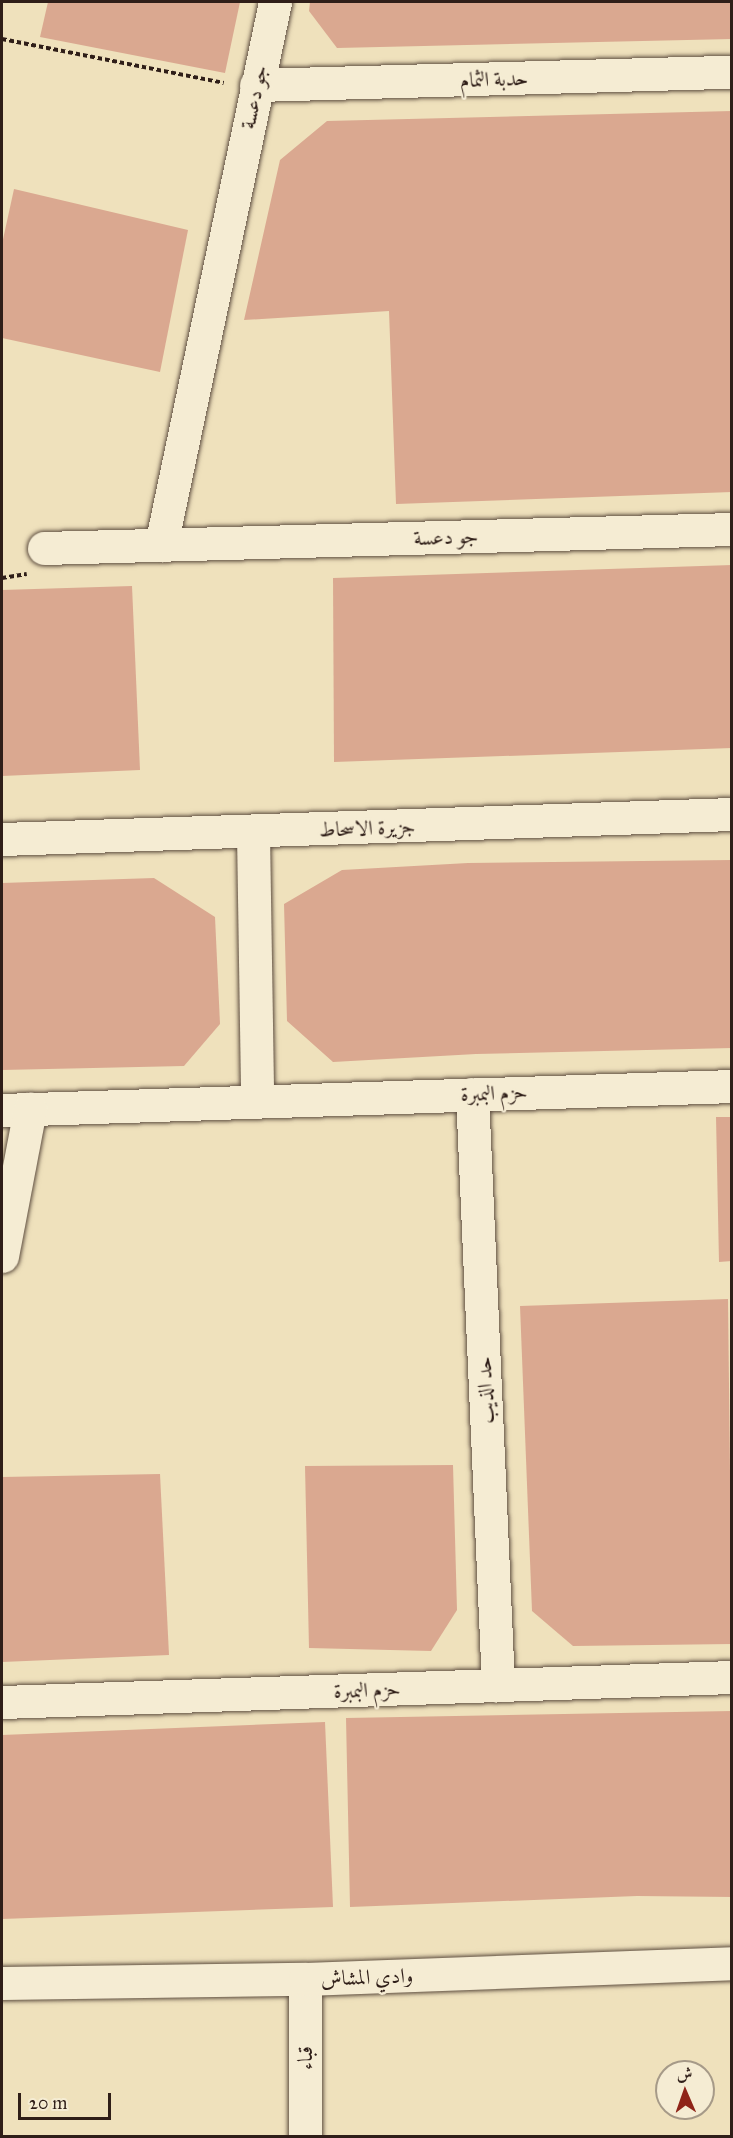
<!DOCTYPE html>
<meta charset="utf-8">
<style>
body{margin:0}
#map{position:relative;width:733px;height:2138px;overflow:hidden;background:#efe1bc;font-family:"IM FELL Great Primer",Amiri,serif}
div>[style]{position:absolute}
.building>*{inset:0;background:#daa890}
.path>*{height:4px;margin-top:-2px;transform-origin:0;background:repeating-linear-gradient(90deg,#2f1e18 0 4.5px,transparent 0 7.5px)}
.roads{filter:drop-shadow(0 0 2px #5f4f41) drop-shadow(0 0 2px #5f4f41)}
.minor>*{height:33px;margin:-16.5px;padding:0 16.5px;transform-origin:16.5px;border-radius:16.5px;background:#f5ecd3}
span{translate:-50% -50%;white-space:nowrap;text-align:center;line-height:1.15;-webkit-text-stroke:4.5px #f5ecd3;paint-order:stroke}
.street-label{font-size:21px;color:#2f1e18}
.frame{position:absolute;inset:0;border:3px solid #2f1e18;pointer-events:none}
.north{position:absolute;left:655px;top:2060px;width:60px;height:60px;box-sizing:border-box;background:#f5ecd3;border:2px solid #a69a88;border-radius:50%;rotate:358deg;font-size:16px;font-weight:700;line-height:24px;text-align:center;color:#2f1e18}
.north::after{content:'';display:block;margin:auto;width:21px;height:27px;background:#8f2418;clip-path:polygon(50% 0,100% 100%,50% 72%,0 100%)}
.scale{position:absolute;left:18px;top:2093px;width:93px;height:27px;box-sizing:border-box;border:3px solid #2f1e18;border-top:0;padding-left:8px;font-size:18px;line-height:21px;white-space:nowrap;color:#2f1e18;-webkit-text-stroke:4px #f5ecd3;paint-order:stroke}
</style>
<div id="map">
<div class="building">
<div style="clip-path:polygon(48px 2px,240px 2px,225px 73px,40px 37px)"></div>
<div style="clip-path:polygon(310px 2px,732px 2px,732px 39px,337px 48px,309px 11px)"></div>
<div style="clip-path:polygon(732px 111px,732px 492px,396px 504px,389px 311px,244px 320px,280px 160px,327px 121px)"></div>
<div style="clip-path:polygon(14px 189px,188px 230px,160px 372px,2px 338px,2px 244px)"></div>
<div style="clip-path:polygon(732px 565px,732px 748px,334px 762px,333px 578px)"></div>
<div style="clip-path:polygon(132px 586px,140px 770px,2px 776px,2px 590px)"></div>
<div style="clip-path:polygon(732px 860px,732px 1048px,476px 1054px,333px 1062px,287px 1021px,284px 904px,342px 870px,468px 863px)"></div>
<div style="clip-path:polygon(154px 878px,215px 917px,220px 1024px,184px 1066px,2px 1070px,2px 883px)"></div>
<div style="clip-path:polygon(716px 1117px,732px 1117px,732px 1261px,719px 1262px)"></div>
<div style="clip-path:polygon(728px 1299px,732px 1644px,573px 1646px,532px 1611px,520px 1306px)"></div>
<div style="clip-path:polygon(453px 1465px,457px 1610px,431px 1651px,309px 1648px,305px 1466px)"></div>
<div style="clip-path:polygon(160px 1474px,169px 1655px,2px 1662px,2px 1477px)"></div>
<div style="clip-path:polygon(732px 1711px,732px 1897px,637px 1896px,350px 1907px,346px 1718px)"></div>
<div style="clip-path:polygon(325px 1722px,333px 1907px,2px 1919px,2px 1735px)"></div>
</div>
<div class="path">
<div style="left:2px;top:39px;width:226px;rotate:11.2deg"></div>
<div style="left:2px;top:578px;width:25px;rotate:-9deg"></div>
</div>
<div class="roads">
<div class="minor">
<div style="left:256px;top:85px;width:476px;rotate:-1.6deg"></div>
<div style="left:161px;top:545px;width:555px;rotate:-78.14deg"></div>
<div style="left:44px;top:548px;width:688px;rotate:-1.58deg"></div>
<div style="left:253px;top:833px;width:268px;rotate:89.1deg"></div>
<div style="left:2px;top:839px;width:730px;rotate:-1.96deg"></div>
<div style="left:472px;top:1094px;width:592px;rotate:87.48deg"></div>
<div style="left:2px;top:1110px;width:730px;rotate:-1.88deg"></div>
<div style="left:2px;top:1256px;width:150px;rotate:-79.2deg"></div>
<div style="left:2px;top:1702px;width:730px;rotate:-1.96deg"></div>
<div style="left:305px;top:1979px;width:157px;rotate:90deg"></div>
<div style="left:2px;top:1983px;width:303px;rotate:-0.8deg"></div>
<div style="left:305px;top:1979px;width:427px;rotate:-2.1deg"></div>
</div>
</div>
<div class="street-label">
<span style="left:494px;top:79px;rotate:-2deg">حدبة الثمام</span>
<span style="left:254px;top:97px;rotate:-78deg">جو دعسة</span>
<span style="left:446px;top:537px;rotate:-2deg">جو دعسة</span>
<span style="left:367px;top:828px;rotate:-2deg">جزيرة الاسحاط</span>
<span style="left:494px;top:1093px;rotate:-2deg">حزم البمبرة</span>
<span style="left:485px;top:1390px;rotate:-92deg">حد الذيب</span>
<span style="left:367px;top:1690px;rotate:-2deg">حزم البمبرة</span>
<span style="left:367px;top:1977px;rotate:-2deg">وادي المشاش</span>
<span style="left:305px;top:2058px;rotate:-90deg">قباء</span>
</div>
<div class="frame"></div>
<div class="north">ش</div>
<div class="scale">20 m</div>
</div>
